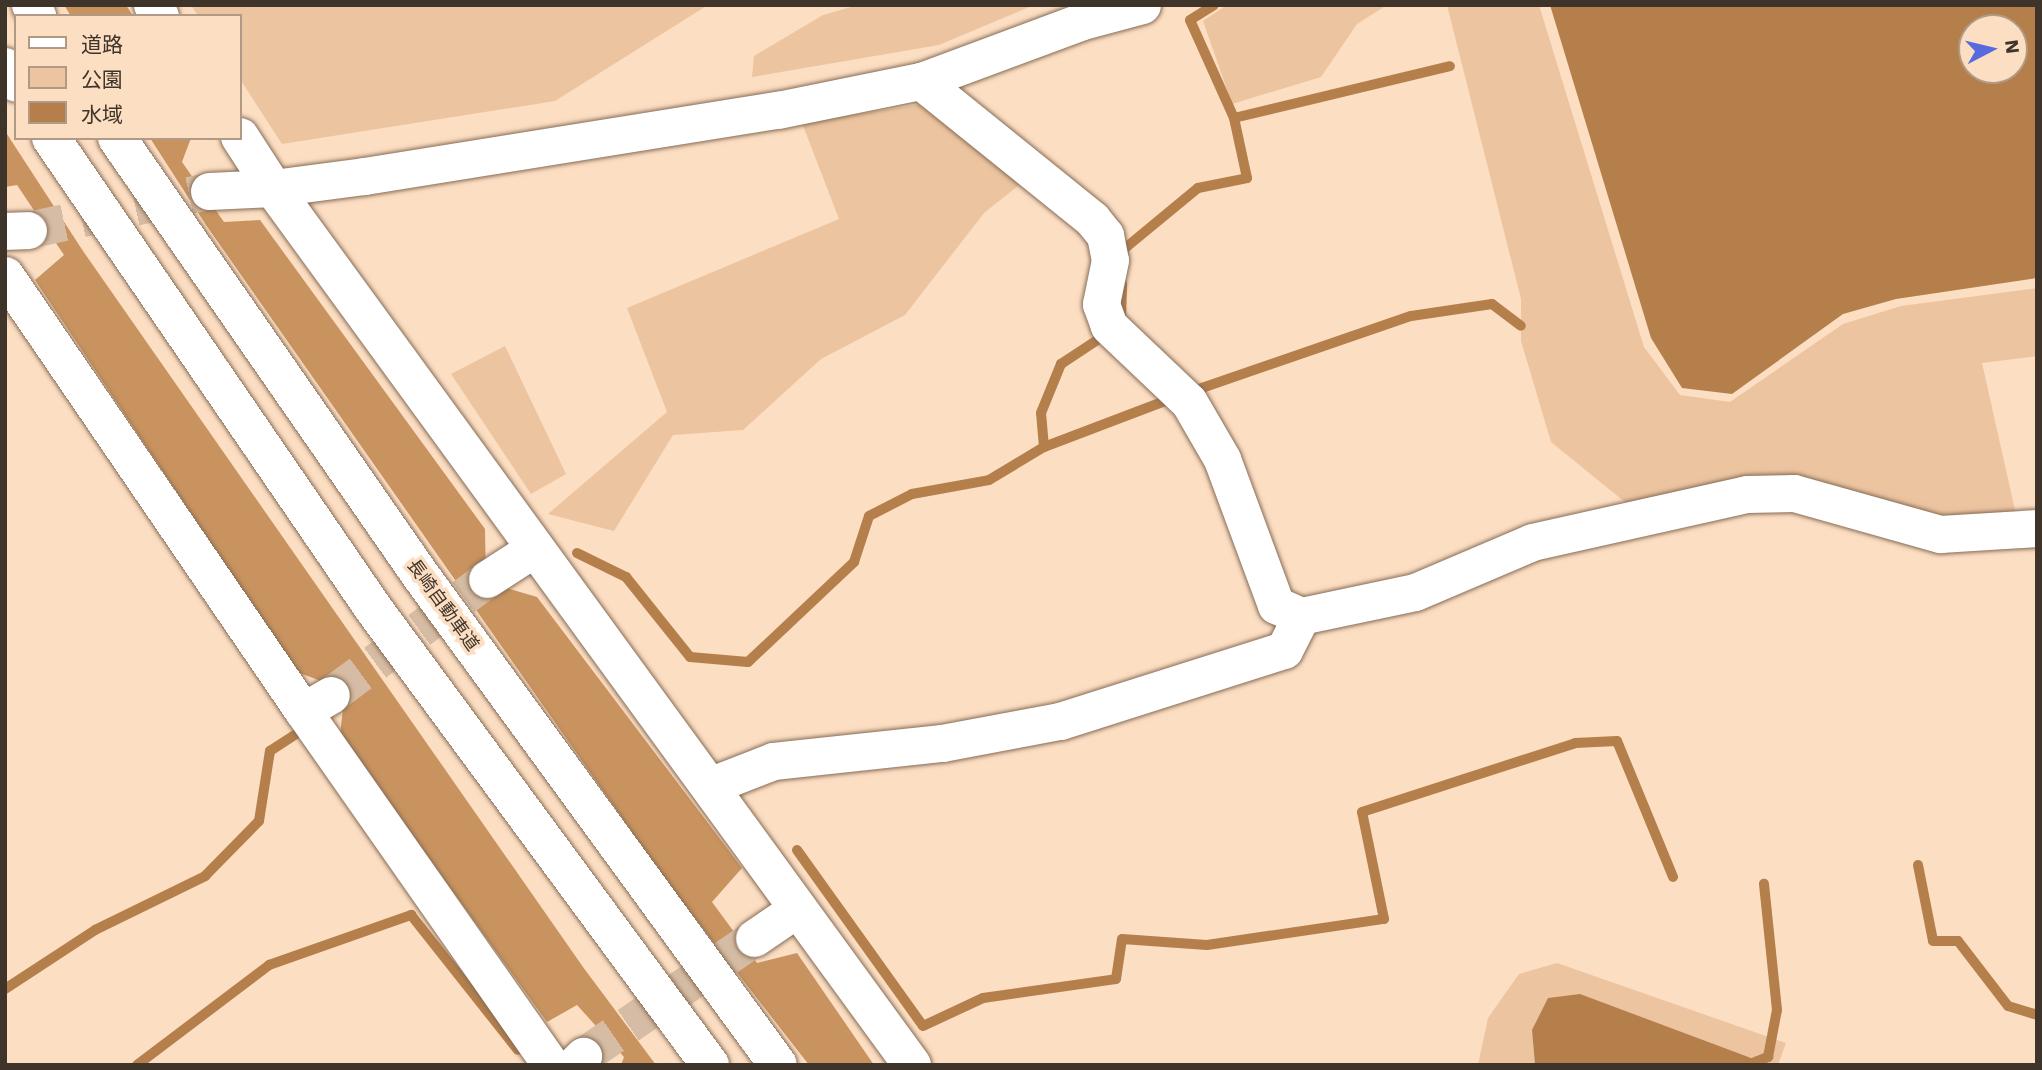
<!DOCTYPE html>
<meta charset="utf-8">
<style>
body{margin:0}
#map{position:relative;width:2042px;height:1070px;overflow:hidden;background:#fcdec3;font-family:"Work Sans","Noto Sans JP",sans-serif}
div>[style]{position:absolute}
.green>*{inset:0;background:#ecc4a0}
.forest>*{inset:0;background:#c9935f}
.water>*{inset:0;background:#b57f4c}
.stream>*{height:10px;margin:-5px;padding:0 5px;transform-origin:5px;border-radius:5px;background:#b57f4c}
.minor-tunnel>*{height:37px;margin-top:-18.5px;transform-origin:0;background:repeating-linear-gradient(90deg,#d6bca4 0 37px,transparent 0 55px)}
.roads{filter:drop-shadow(0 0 2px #866c55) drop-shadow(0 0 2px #866c55)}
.minor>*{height:37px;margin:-18.5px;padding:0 18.5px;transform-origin:18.5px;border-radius:18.5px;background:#fff}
.tertiary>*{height:38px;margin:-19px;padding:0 19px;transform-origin:19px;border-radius:19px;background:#fff}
.motorway>*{height:38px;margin:-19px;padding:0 19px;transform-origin:19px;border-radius:19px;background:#fff}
span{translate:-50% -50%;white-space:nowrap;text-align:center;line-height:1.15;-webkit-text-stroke:7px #fcdec3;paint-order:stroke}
.street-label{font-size:18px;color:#3f342a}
.frame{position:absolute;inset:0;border:7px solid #3f342a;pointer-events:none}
.legend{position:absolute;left:14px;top:14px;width:228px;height:126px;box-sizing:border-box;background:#fcdec3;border:2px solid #b09a86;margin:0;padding:9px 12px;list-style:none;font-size:21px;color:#3f342a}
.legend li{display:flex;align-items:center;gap:14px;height:35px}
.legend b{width:35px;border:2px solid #b09a86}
.north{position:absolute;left:1958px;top:14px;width:70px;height:70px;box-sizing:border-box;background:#fcdec3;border:2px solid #b09a86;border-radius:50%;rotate:83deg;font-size:19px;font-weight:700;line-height:28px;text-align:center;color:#3f342a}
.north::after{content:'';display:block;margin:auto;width:24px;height:32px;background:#5969e0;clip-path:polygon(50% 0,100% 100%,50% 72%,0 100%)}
</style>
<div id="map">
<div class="green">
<div style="clip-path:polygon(191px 5px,708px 5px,555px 101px,282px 144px,240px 79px,240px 16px,198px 16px)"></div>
<div style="clip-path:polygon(858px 5px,1034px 5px,939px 45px,752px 77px,754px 56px,823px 15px)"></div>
<div style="clip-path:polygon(1227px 5px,1387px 5px,1357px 24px,1321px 77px,1232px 104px,1203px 21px)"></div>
<div style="clip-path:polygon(1447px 5px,1539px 5px,1644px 347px,1680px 395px,1730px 402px,1843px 324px,1901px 306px,2037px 288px,2037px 356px,1982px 363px,2017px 519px,1937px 525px,1779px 478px,1636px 511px,1551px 442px,1521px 341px,1521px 299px)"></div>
<div style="clip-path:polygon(923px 104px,1023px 182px,984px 213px,905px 315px,821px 359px,743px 430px,673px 435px,614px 531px,548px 514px,667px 412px,627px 308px,839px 219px,802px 123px)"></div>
<div style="clip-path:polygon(505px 346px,566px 474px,531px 494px,451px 374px)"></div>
<div style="clip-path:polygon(1557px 963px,1786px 1043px,1778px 1065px,1750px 1065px,1751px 1058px,1532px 1030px,1535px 1065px,1478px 1065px,1488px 1018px,1519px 974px)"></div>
</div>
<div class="forest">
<div style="clip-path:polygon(64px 5px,126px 5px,133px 16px,71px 16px)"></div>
<div style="clip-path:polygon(5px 131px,83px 251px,583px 967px,656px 1065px,621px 1065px,624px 1057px,577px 1005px,547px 1022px,340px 735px,345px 690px,297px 672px,35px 280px,64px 255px,17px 185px,5px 187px)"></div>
<div style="clip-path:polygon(150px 138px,191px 138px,182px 162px,224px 222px,260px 220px,485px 529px,486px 582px,537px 597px,742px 868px,712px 902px,757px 963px,797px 953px,874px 1065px,809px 1065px,672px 889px,206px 225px)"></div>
</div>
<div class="water">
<div style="clip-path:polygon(evenodd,1550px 5px,2037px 5px,2037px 278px,1896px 299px,1843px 314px,1732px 394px,1682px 388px,1651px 338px,1550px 5px,1972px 28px,2014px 28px,2014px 70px,1972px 70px,1972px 28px)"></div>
<div style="clip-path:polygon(1580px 994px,1751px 1058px,1750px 1065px,1535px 1065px,1532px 1030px,1548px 998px)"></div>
</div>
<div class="stream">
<div style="left:1234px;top:118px;width:222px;rotate:-13.5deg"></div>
<div style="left:1123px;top:258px;width:9px;rotate:-84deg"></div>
<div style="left:1124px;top:249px;width:96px;rotate:-39.5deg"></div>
<div style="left:1198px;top:188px;width:50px;rotate:-11.5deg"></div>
<div style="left:1247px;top:178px;width:61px;rotate:-102.2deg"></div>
<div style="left:1234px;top:118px;width:107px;rotate:-114.2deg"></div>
<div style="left:1190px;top:20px;width:28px;rotate:-32deg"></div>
<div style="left:1121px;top:317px;width:33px;rotate:-88deg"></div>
<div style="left:1196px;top:390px;width:227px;rotate:-19deg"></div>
<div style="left:1411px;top:316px;width:82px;rotate:-8.4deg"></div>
<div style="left:1492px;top:304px;width:36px;rotate:37deg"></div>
<div style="left:1044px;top:447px;width:34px;rotate:-95deg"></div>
<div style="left:1041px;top:413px;width:53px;rotate:-67.8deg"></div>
<div style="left:1061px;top:364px;width:56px;rotate:-33.4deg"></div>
<div style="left:577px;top:553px;width:55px;rotate:26.1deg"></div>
<div style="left:626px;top:577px;width:102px;rotate:51.3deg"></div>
<div style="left:690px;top:657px;width:58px;rotate:4.9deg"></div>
<div style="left:748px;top:662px;width:146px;rotate:-43.3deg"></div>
<div style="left:854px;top:562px;width:48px;rotate:-71.9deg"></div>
<div style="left:869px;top:516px;width:48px;rotate:-27.1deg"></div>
<div style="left:912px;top:494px;width:78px;rotate:-10.3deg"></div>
<div style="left:989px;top:480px;width:64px;rotate:-31deg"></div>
<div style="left:1044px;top:447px;width:133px;rotate:-20.8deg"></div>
<div style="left:797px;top:850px;width:216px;rotate:54.4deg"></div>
<div style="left:923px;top:1026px;width:66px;rotate:-25deg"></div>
<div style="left:983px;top:998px;width:134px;rotate:-8.1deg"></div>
<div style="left:1116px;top:979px;width:40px;rotate:-81.5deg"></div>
<div style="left:1122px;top:939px;width:85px;rotate:4deg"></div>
<div style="left:1207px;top:945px;width:179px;rotate:-8.4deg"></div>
<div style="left:1384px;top:919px;width:109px;rotate:-101.6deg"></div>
<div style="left:1362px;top:812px;width:224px;rotate:-17.9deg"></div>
<div style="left:1575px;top:743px;width:42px;rotate:-2.7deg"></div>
<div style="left:1617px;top:741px;width:147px;rotate:67.6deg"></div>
<div style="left:1918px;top:865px;width:77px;rotate:78.8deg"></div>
<div style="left:1933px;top:941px;width:25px"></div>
<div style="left:1958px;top:941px;width:82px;rotate:52.4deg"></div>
<div style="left:2008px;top:1006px;width:30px;rotate:17deg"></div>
<div style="left:5px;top:989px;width:108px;rotate:-33.2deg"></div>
<div style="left:95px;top:930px;width:123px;rotate:-26.1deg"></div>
<div style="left:205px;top:876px;width:77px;rotate:-45.5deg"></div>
<div style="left:259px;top:821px;width:71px;rotate:-81.1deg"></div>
<div style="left:270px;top:751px;width:30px;rotate:-33deg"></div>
<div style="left:137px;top:1065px;width:166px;rotate:-37.1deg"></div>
<div style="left:269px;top:965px;width:151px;rotate:-19.4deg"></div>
<div style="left:411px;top:915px;width:172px;rotate:51.6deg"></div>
<div style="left:1748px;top:1065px;width:22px;rotate:-22deg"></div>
<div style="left:1768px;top:1057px;width:48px;rotate:-79.2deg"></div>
<div style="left:1777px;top:1010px;width:127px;rotate:-95.9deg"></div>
</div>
<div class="minor-tunnel">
<div style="left:28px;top:230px;width:185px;rotate:-12.2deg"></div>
<div style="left:331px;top:695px;width:194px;rotate:-36.6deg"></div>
<div style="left:583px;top:1056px;width:208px;rotate:-34.6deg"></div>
</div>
<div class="roads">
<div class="minor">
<div style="left:921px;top:81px;width:220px;rotate:38.9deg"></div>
<div style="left:1092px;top:219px;width:21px;rotate:51deg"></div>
<div style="left:1105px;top:235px;width:25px;rotate:79deg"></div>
<div style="left:1110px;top:260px;width:45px;rotate:101.6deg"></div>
<div style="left:1101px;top:304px;width:23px;rotate:70deg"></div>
<div style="left:1109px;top:326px;width:110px;rotate:43.5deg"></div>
<div style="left:1189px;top:402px;width:66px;rotate:59.9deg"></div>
<div style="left:1222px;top:459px;width:156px;rotate:69.7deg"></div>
<div style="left:1276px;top:605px;width:27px;rotate:24deg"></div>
<div style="left:1301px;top:616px;width:116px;rotate:-11.9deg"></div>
<div style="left:1415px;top:592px;width:127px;rotate:-23.1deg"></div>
<div style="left:1532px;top:542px;width:220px;rotate:-12.6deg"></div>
<div style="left:1747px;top:494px;width:47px;rotate:-1.2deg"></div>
<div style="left:1794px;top:493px;width:152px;rotate:15.7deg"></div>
<div style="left:1940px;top:534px;width:97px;rotate:-3.5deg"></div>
<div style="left:209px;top:191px;width:64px;rotate:-2.7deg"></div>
<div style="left:273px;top:188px;width:92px;rotate:-7.5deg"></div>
<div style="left:364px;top:176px;width:419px;rotate:-9.1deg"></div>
<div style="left:778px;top:110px;width:146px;rotate:-11.5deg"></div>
<div style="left:921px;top:81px;width:172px;rotate:-20.4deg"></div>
<div style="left:1082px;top:21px;width:62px;rotate:-14.9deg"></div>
<div style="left:5px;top:231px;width:23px;rotate:-2deg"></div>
<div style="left:5px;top:275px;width:528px;rotate:55.65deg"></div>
<div style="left:303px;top:711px;width:432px;rotate:55deg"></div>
<div style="left:487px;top:579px;width:57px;rotate:-32.9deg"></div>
<div style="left:303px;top:711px;width:32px;rotate:-30deg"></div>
<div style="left:709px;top:786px;width:69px;rotate:-21.3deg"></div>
<div style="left:773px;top:761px;width:170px;rotate:-6.1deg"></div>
<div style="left:942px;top:743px;width:120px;rotate:-10.6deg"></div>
<div style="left:1060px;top:721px;width:235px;rotate:-17.6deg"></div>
<div style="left:1284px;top:650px;width:38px;rotate:-63deg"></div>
<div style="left:754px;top:938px;width:53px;rotate:-34.3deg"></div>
<div style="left:574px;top:1065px;width:13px;rotate:-45deg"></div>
</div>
<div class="tertiary">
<div style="left:153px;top:5px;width:13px;rotate:58deg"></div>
<div style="left:240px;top:137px;width:61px;rotate:57.1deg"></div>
<div style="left:273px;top:188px;width:1085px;rotate:53.92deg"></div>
</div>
<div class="motorway">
<div style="left:31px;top:5px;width:13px;rotate:61deg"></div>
<div style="left:5px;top:67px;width:19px;rotate:55deg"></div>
<div style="left:51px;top:138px;width:570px;rotate:55.58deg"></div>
<div style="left:373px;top:608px;width:568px;rotate:53.59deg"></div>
<div style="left:117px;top:138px;width:533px;rotate:55.24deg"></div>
<div style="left:421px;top:576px;width:605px;rotate:53.87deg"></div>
</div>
</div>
<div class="street-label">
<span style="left:443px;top:605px;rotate:54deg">長崎自動車道</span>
</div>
<div class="frame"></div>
<ul class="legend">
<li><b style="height:9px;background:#fff"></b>道路</li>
<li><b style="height:19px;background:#ecc4a0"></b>公園</li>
<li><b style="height:19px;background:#b57f4c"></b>水域</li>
</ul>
<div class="north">N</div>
</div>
